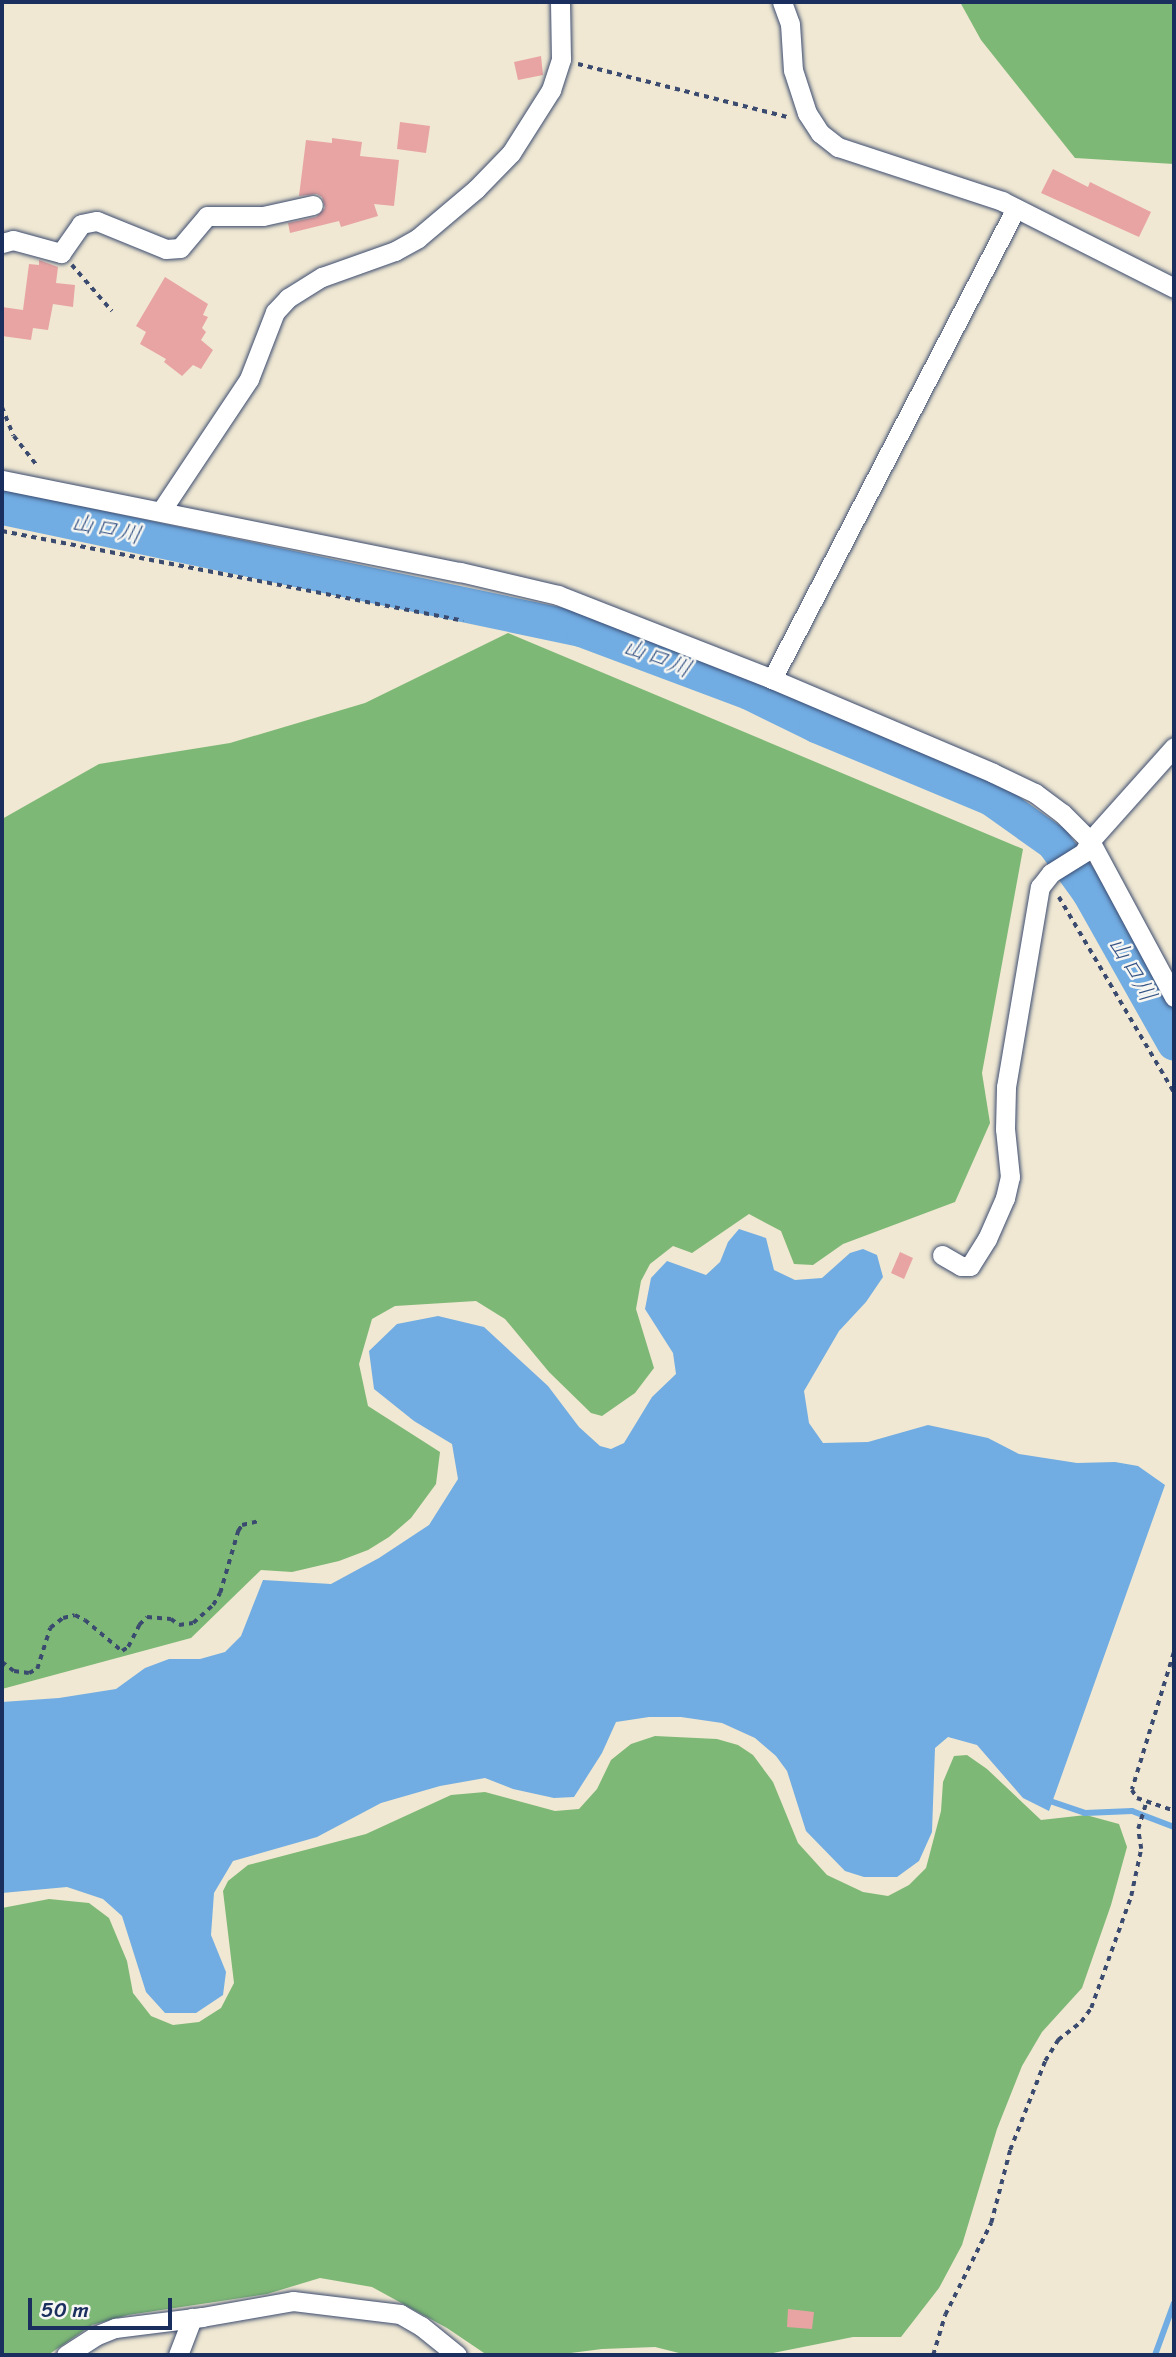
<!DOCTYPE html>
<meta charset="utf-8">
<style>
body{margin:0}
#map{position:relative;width:1176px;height:2357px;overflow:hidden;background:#f0e8d2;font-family:Sriracha,"Klee One",sans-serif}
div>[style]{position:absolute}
.forest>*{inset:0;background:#7eb876}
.water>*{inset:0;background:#71ace2}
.stream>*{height:6px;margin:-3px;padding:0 3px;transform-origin:3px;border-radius:3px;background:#71ace2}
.river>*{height:35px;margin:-17.5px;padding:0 17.5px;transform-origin:17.5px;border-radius:17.5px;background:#71ace2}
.building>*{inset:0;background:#e8a4a3}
.path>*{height:3.5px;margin-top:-1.75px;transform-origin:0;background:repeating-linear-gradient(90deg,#3b4b6f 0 5px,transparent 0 10px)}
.roads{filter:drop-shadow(0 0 2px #3b4b6f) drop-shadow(0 0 2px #3b4b6f)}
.minor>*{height:19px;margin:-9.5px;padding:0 9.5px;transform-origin:9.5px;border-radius:9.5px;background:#fff}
span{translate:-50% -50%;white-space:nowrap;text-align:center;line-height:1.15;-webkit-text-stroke:5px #f6f6f2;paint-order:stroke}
.water-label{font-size:24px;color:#355486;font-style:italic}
.frame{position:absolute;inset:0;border:4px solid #1b2f5e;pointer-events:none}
.scale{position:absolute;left:28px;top:2298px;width:144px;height:32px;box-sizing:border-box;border:4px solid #1b2f5e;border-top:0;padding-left:9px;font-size:21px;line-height:24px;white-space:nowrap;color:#1b2f5e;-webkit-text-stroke:5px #f6f6f2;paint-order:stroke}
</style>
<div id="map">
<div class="forest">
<div style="clip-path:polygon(960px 2px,1174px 2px,1174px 164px,1075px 158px,981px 40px)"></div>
<div style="clip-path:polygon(508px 633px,1023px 849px,982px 1073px,990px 1123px,955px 1202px,843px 1244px,813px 1265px,794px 1264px,781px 1231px,749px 1214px,692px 1253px,673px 1246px,650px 1264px,641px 1281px,636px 1309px,654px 1368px,635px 1393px,602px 1416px,591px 1413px,549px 1372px,505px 1319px,476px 1301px,395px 1306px,372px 1319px,359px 1364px,368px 1406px,440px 1452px,436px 1484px,411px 1518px,389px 1537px,368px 1550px,339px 1561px,292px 1572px,261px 1570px,191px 1638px,2px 1689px,2px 819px,99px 764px,230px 743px,365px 703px)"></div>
<div style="clip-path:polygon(655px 1736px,717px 1739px,738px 1745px,753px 1755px,773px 1782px,798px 1843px,827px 1875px,863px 1892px,888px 1896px,909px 1885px,926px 1868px,941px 1811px,943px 1782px,954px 1756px,967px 1755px,987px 1769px,1041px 1820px,1086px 1815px,1119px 1824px,1127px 1847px,1111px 1905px,1082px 1988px,1042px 2032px,1022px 2066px,997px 2129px,962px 2245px,939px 2288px,901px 2337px,853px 2337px,763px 2355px,687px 2355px,655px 2347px,602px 2349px,555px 2355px,487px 2355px,447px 2328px,372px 2287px,320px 2278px,267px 2294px,128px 2315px,92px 2325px,48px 2355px,2px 2355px,2px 1908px,49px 1899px,89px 1903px,109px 1918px,127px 1961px,133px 1993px,151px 2016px,173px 2025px,199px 2022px,221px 2008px,234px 1983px,223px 1891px,228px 1881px,248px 1865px,366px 1834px,451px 1795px,485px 1792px,555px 1811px,579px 1809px,597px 1789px,611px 1760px,631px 1744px)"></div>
</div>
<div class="water">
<div style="clip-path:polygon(739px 1229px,766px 1238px,774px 1270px,795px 1280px,822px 1278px,850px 1253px,863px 1249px,877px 1255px,883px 1277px,866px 1302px,839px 1331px,804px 1391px,809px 1423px,823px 1443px,868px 1442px,928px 1425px,988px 1438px,1019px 1454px,1077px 1463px,1115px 1462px,1138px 1466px,1165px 1485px,1049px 1811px,1023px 1798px,977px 1745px,948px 1737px,935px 1748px,932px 1832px,919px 1861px,897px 1877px,864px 1877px,845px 1871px,806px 1831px,787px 1771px,776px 1756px,755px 1738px,722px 1723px,681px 1717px,649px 1717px,616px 1722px,602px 1753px,574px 1797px,554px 1798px,513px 1789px,485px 1778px,440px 1786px,381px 1803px,317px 1837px,233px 1861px,214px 1893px,211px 1935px,226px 1972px,223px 1995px,196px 2013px,165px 2013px,146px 1992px,122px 1916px,103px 1899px,67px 1887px,2px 1893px,2px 1702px,59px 1698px,116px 1689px,145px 1668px,169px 1659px,200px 1659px,225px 1652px,241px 1636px,263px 1580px,331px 1584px,379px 1558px,429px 1525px,458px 1479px,452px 1444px,414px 1421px,374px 1389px,369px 1351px,397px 1324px,438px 1316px,484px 1327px,548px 1386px,579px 1427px,600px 1446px,611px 1449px,624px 1443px,652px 1397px,676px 1374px,673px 1353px,645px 1309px,651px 1278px,667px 1261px,706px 1275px,720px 1262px,728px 1242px)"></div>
</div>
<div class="stream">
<div style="left:1047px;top:1800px;width:40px;rotate:18.9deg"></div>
<div style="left:1085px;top:1813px;width:47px;rotate:-2.4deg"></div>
<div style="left:1132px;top:1811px;width:45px;rotate:20.9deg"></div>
<div style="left:1155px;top:2355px;width:55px;rotate:-69.9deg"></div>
</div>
<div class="river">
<div style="left:2px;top:507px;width:592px;rotate:11.9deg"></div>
<div style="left:581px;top:629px;width:179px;rotate:20.6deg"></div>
<div style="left:749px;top:692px;width:75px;rotate:26.2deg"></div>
<div style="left:816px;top:725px;width:190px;rotate:22.6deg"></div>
<div style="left:991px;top:798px;width:76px;rotate:35.4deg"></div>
<div style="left:1053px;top:842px;width:62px;rotate:54.2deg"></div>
<div style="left:1089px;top:892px;width:173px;rotate:60.6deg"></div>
</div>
<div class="building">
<div style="clip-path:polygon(541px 56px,543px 75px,518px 80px,514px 62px)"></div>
<div style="clip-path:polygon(400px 122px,430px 126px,426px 153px,397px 149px)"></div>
<div style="clip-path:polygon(332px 138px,362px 142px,360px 156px,399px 160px,394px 206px,374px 204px,378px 216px,341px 227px,339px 221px,290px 233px,288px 223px,316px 217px,325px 208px,322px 197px,317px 194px,299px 196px,306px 140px,332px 143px)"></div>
<div style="clip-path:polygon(1053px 169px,1088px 187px,1090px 182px,1151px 212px,1139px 237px,1041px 193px)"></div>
<div style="clip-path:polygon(39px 260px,58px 267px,56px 283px,75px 285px,73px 307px,53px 304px,48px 330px,33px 328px,31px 340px,2px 336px,2px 307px,23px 310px,29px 264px,39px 265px)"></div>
<div style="clip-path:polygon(165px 277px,208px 304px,203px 315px,208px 317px,202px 328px,206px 332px,201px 340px,213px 350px,201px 369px,193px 365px,182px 376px,164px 362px,166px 359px,140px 344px,146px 332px,136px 326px)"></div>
<div style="clip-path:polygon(900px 1252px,913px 1258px,904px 1279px,891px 1273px)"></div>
<div style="clip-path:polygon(788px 2309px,814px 2312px,812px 2329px,787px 2327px)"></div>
</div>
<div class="path">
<div style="left:578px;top:64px;width:217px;rotate:14.2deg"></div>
<div style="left:72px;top:265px;width:61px;rotate:49deg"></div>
<div style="left:2px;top:407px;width:31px;rotate:68deg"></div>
<div style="left:14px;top:436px;width:39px;rotate:52deg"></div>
<div style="left:2px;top:531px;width:470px;rotate:11deg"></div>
<div style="left:1059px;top:897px;width:226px;rotate:59.5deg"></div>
<div style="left:1174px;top:1653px;width:143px;rotate:107deg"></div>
<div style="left:1132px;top:1790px;width:9px;rotate:58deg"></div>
<div style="left:1137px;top:1798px;width:39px;rotate:19deg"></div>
<div style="left:2px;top:1662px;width:15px;rotate:37deg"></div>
<div style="left:14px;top:1671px;width:15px;rotate:8deg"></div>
<div style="left:29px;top:1673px;width:9px;rotate:-27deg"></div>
<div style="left:37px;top:1669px;width:43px;rotate:-72.4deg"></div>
<div style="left:50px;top:1628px;width:16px;rotate:-38deg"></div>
<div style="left:63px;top:1618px;width:12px;rotate:-14deg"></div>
<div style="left:75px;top:1615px;width:11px;rotate:27deg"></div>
<div style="left:85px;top:1620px;width:48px;rotate:40deg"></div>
<div style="left:122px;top:1651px;width:7px;rotate:-34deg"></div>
<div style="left:128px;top:1647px;width:25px;rotate:-63deg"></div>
<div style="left:139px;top:1625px;width:11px;rotate:-45deg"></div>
<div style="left:147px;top:1617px;width:24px;rotate:5deg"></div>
<div style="left:171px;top:1619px;width:10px;rotate:37deg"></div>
<div style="left:179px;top:1625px;width:14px;rotate:-8deg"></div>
<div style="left:193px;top:1623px;width:27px;rotate:-42deg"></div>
<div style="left:213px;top:1605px;width:14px;rotate:-60deg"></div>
<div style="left:220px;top:1593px;width:65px;rotate:-73.8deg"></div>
<div style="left:238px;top:1531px;width:7px;rotate:-56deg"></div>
<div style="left:242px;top:1525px;width:17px;rotate:-13deg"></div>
<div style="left:933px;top:2355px;width:42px;rotate:-73.3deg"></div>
<div style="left:945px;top:2315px;width:103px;rotate:-63.4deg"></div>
<div style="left:991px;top:2223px;width:75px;rotate:-75.4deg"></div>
<div style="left:1010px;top:2150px;width:96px;rotate:-68.5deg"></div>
<div style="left:1045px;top:2061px;width:25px;rotate:-58deg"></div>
<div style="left:1058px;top:2040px;width:29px;rotate:-38deg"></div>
<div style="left:1081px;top:2022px;width:17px;rotate:-54deg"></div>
<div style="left:1091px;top:2008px;width:119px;rotate:-70.3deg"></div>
<div style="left:1131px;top:1896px;width:48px;rotate:-78deg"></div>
<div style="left:1141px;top:1849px;width:20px;rotate:-99deg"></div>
<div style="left:1138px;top:1829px;width:28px;rotate:-73deg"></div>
</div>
<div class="roads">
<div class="minor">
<div style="left:782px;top:2px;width:23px;rotate:70deg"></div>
<div style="left:790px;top:24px;width:46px;rotate:86.3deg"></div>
<div style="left:793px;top:70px;width:45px;rotate:72deg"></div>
<div style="left:807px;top:113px;width:24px;rotate:57deg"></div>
<div style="left:820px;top:133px;width:23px;rotate:38deg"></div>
<div style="left:838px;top:147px;width:173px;rotate:18.2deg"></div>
<div style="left:1002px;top:201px;width:193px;rotate:26.8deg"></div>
<div style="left:2px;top:243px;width:11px;rotate:-15deg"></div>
<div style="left:13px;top:240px;width:50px;rotate:15.2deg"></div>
<div style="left:61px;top:253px;width:35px;rotate:-55deg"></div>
<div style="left:81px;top:224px;width:16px;rotate:-11deg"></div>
<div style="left:97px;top:221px;width:74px;rotate:22.1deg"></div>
<div style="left:166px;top:249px;width:14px;rotate:-4deg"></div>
<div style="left:180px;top:248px;width:42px;rotate:-49.8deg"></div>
<div style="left:207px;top:216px;width:56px"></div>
<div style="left:263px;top:216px;width:51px;rotate:-12.4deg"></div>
<div style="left:2px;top:480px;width:467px;rotate:11.4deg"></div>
<div style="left:460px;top:572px;width:101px;rotate:13.2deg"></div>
<div style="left:558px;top:595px;width:230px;rotate:21.4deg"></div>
<div style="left:772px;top:679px;width:240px;rotate:23deg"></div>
<div style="left:993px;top:773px;width:47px;rotate:25.5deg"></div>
<div style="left:1035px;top:793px;width:34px;rotate:37deg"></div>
<div style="left:1062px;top:813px;width:40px;rotate:45deg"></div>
<div style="left:1090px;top:841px;width:177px;rotate:61.7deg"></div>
<div style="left:161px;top:511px;width:159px;rotate:-56.3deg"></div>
<div style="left:249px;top:379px;width:72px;rotate:-68.8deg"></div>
<div style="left:275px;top:312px;width:19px;rotate:-47deg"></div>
<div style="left:288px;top:298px;width:40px;rotate:-32deg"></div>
<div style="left:322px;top:277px;width:77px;rotate:-19.6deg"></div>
<div style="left:395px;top:251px;width:26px;rotate:-29deg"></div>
<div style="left:418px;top:238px;width:76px;rotate:-40.2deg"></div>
<div style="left:476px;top:189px;width:50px;rotate:-45.8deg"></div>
<div style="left:511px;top:153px;width:75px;rotate:-57.6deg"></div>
<div style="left:551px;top:90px;width:33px;rotate:-72deg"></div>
<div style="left:561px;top:59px;width:57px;rotate:-91deg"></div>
<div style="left:772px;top:679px;width:530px;rotate:-62.61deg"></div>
<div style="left:942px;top:1255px;width:22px;rotate:30deg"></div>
<div style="left:961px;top:1266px;width:9px"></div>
<div style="left:970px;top:1266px;width:32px;rotate:-58deg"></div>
<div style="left:987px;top:1239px;width:45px;rotate:-66.3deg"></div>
<div style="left:1005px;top:1198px;width:22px;rotate:-77deg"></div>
<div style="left:1010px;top:1177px;width:48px;rotate:-95.9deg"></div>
<div style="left:1005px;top:1129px;width:42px;rotate:-88.6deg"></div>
<div style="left:1006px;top:1087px;width:203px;rotate:-80.4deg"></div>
<div style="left:1040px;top:887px;width:18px;rotate:-52deg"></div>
<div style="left:1051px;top:873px;width:39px;rotate:-32deg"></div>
<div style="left:1084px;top:852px;width:13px;rotate:-61deg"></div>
<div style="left:1090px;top:841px;width:126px;rotate:-48.2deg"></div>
<div style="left:66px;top:2355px;width:35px;rotate:-33deg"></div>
<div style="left:95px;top:2336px;width:22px;rotate:-22deg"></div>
<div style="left:115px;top:2328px;width:88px;rotate:-7.2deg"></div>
<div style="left:202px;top:2317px;width:92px;rotate:-10deg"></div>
<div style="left:293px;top:2301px;width:108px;rotate:6.9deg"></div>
<div style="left:400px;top:2314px;width:24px;rotate:30deg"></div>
<div style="left:421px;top:2326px;width:46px;rotate:38.9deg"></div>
<div style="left:178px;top:2355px;width:40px;rotate:-69deg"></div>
</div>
</div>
<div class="water-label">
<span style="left:106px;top:529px;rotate:12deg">山口川</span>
<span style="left:657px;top:658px;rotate:21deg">山口川</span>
<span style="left:1132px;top:969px;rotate:60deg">山口川</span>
</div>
<div class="frame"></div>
<div class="scale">50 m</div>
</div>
